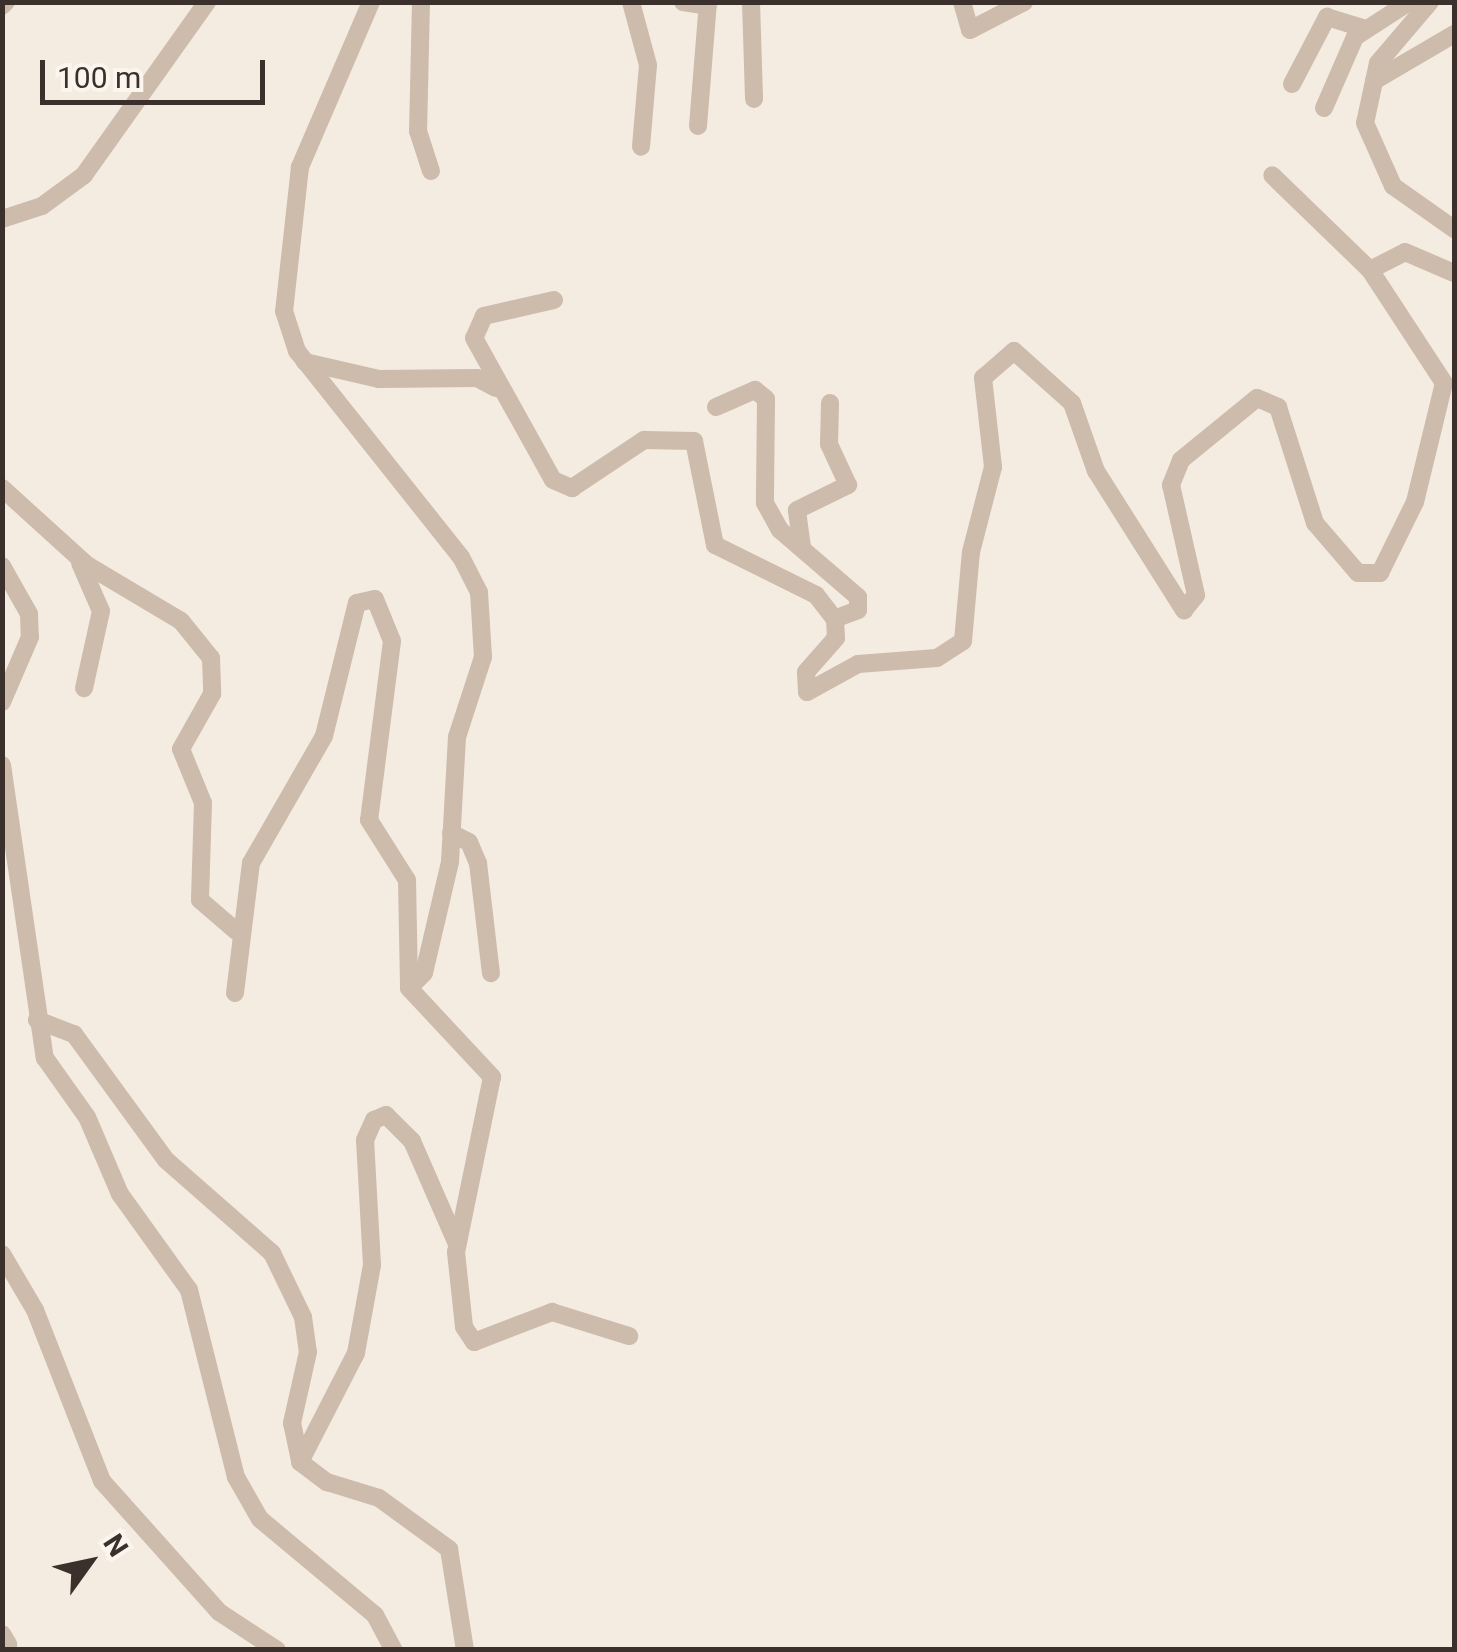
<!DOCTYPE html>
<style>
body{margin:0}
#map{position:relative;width:1457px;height:1652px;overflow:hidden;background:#f4ebe1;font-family:Roboto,sans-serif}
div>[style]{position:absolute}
.minor>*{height:18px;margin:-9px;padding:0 9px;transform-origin:9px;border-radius:9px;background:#cdbbac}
span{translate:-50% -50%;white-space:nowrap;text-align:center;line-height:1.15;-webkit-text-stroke:8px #fbf5ee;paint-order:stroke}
.frame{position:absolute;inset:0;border:5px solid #3b302b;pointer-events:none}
.north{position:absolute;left:40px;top:1512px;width:100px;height:100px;-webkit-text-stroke:8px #fbf5ee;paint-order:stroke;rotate:57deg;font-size:28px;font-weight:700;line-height:40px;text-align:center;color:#3b302b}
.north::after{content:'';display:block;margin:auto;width:35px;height:45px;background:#3b302b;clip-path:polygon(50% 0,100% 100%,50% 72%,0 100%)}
.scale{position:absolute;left:40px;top:60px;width:225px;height:45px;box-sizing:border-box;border:5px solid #3b302b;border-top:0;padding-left:12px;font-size:30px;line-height:35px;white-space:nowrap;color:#3b302b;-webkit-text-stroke:8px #fbf5ee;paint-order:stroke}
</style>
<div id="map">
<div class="minor">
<div style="left:371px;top:2px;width:180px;rotate:113.3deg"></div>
<div style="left:300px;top:167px;width:145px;rotate:96.3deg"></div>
<div style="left:284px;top:311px;width:42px;rotate:72deg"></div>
<div style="left:297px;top:351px;width:263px;rotate:51.5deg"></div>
<div style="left:461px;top:557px;width:39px;rotate:63deg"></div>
<div style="left:479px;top:592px;width:65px;rotate:86.5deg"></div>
<div style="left:483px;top:657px;width:84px;rotate:108deg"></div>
<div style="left:457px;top:737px;width:125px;rotate:93.2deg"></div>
<div style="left:450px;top:862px;width:114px;rotate:103.2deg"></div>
<div style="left:424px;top:973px;width:21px;rotate:135deg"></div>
<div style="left:421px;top:2px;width:129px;rotate:91.3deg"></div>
<div style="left:418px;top:131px;width:42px;rotate:72deg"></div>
<div style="left:631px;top:2px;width:65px;rotate:74.9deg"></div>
<div style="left:648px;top:65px;width:82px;rotate:94.9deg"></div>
<div style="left:683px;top:2px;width:25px;rotate:9deg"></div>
<div style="left:751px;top:2px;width:97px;rotate:88.2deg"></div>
<div style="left:962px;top:2px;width:29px;rotate:74deg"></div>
<div style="left:970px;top:30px;width:61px;rotate:-27.4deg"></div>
<div style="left:1430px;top:2px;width:80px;rotate:130.4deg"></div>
<div style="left:1378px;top:63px;width:61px;rotate:102.2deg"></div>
<div style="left:1365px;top:123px;width:69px;rotate:66deg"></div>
<div style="left:1393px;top:186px;width:75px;rotate:35.2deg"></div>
<div style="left:2px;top:6px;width:6px;rotate:-45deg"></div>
<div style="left:1374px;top:81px;width:93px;rotate:-30.4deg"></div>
<div style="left:1292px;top:84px;width:76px;rotate:-62.4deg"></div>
<div style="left:1327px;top:17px;width:41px;rotate:17.1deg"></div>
<div style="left:1324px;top:108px;width:77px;rotate:-66.4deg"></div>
<div style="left:1355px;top:37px;width:64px;rotate:-32.9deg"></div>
<div style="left:698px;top:126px;width:124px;rotate:-85.4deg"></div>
<div style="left:2px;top:219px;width:42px;rotate:-18deg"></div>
<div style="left:42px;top:206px;width:52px;rotate:-36.4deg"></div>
<div style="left:84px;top:175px;width:212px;rotate:-54.6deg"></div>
<div style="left:1370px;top:270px;width:39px;rotate:-27deg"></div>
<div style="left:1405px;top:252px;width:53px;rotate:23.2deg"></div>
<div style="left:554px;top:300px;width:72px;rotate:167.1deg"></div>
<div style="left:484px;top:316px;width:24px;rotate:114deg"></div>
<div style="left:474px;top:338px;width:162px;rotate:60.9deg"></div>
<div style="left:553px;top:480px;width:21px;rotate:23deg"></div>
<div style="left:572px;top:488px;width:87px;rotate:-33.7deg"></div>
<div style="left:644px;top:440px;width:50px;rotate:1.1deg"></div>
<div style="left:694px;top:441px;width:106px;rotate:78.6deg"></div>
<div style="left:715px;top:545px;width:113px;rotate:26.3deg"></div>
<div style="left:816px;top:595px;width:31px;rotate:52deg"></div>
<div style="left:835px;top:619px;width:19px;rotate:87deg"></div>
<div style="left:836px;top:638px;width:45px;rotate:131.4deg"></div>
<div style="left:806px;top:672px;width:20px;rotate:87deg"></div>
<div style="left:807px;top:692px;width:58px;rotate:-28.8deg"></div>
<div style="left:858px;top:664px;width:79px;rotate:-4.3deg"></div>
<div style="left:937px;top:658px;width:31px;rotate:-33deg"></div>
<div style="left:963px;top:641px;width:89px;rotate:-84.9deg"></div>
<div style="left:971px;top:552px;width:88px;rotate:-75.5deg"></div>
<div style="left:993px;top:467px;width:90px;rotate:-96.4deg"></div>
<div style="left:983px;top:378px;width:41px;rotate:-41.1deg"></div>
<div style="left:1014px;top:351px;width:78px;rotate:41.9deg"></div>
<div style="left:1072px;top:403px;width:72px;rotate:70.6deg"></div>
<div style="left:1096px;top:471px;width:165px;rotate:57.7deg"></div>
<div style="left:1184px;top:610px;width:19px;rotate:-51deg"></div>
<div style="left:1196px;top:595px;width:113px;rotate:-102.8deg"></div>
<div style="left:1171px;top:485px;width:27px;rotate:-68deg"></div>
<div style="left:1181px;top:460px;width:98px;rotate:-39.2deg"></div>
<div style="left:1257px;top:398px;width:23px;rotate:23deg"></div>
<div style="left:1278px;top:407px;width:122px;rotate:72.3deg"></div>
<div style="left:1315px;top:523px;width:66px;rotate:49.3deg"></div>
<div style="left:1358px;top:573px;width:22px"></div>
<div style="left:1380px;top:573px;width:79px;rotate:-63.8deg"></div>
<div style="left:1415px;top:502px;width:122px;rotate:-76.3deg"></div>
<div style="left:1444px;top:383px;width:135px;rotate:-123.2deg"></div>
<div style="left:1370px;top:270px;width:136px;rotate:-135.9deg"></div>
<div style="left:305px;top:362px;width:76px;rotate:12.9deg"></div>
<div style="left:379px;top:379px;width:98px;rotate:-0.6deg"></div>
<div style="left:477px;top:378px;width:21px;rotate:28deg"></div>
<div style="left:716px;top:407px;width:43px;rotate:-23.6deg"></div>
<div style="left:755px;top:390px;width:14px;rotate:39deg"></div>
<div style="left:766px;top:399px;width:104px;rotate:90.6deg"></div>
<div style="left:765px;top:503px;width:31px;rotate:61deg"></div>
<div style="left:780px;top:530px;width:103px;rotate:40.7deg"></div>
<div style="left:858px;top:597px;width:13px;rotate:90deg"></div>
<div style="left:858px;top:610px;width:25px;rotate:159deg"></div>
<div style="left:2px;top:488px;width:115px;rotate:42.2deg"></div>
<div style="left:87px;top:565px;width:109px;rotate:30.8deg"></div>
<div style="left:181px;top:621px;width:48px;rotate:51deg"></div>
<div style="left:211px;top:658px;width:36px;rotate:88deg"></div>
<div style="left:212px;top:694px;width:63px;rotate:119.4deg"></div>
<div style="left:181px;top:749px;width:58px;rotate:67.8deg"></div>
<div style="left:203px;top:803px;width:97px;rotate:91.8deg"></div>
<div style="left:200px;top:900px;width:48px;rotate:40.7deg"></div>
<div style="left:802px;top:547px;width:37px;rotate:-98deg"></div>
<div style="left:797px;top:510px;width:57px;rotate:-26.1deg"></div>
<div style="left:848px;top:485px;width:45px;rotate:-114.9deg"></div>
<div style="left:829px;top:444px;width:41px;rotate:-88.6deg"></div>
<div style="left:80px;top:563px;width:52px;rotate:66.4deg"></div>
<div style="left:101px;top:611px;width:79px;rotate:102.4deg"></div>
<div style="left:2px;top:566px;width:55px;rotate:60.6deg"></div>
<div style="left:29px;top:614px;width:23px;rotate:88deg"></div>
<div style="left:30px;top:637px;width:71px;rotate:113.3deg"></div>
<div style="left:2px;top:765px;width:296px;rotate:81.7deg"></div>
<div style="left:45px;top:1058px;width:72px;rotate:54.6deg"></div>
<div style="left:87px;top:1117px;width:84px;rotate:66.8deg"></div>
<div style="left:120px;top:1194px;width:118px;rotate:54.3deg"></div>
<div style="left:189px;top:1290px;width:193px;rotate:75.9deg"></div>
<div style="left:236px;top:1477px;width:48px;rotate:60.3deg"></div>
<div style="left:260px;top:1519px;width:150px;rotate:39.9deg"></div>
<div style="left:375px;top:1615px;width:40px;rotate:62deg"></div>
<div style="left:451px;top:833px;width:20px;rotate:27deg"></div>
<div style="left:469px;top:842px;width:23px;rotate:67deg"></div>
<div style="left:478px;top:863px;width:111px;rotate:83.3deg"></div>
<div style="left:235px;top:993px;width:131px;rotate:-83deg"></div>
<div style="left:251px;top:863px;width:146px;rotate:-60.1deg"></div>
<div style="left:324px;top:736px;width:137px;rotate:-76.1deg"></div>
<div style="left:357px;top:603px;width:18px;rotate:-13deg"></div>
<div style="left:375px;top:599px;width:45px;rotate:68deg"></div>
<div style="left:392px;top:641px;width:180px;rotate:97.3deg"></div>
<div style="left:369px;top:820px;width:71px;rotate:57.7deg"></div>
<div style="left:407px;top:880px;width:108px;rotate:88.9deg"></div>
<div style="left:409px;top:988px;width:122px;rotate:47deg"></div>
<div style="left:492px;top:1077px;width:179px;rotate:101.6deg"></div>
<div style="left:456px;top:1252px;width:75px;rotate:83.9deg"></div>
<div style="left:464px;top:1327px;width:18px;rotate:56deg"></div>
<div style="left:474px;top:1342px;width:84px;rotate:-21deg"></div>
<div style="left:552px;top:1312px;width:81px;rotate:17.3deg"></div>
<div style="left:37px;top:1020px;width:40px;rotate:21deg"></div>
<div style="left:74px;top:1034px;width:156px;rotate:53.9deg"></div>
<div style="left:166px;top:1160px;width:141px;rotate:41.3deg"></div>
<div style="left:272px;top:1253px;width:71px;rotate:64.2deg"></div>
<div style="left:303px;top:1317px;width:35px;rotate:82deg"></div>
<div style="left:308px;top:1352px;width:73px;rotate:102.7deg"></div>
<div style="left:292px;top:1423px;width:40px;rotate:78deg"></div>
<div style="left:300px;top:1462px;width:34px;rotate:37deg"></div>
<div style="left:327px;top:1482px;width:54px;rotate:17.1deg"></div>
<div style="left:379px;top:1498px;width:87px;rotate:36.1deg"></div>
<div style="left:449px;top:1549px;width:102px;rotate:81deg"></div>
<div style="left:2px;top:1254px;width:65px;rotate:59.5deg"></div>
<div style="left:35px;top:1310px;width:184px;rotate:68.6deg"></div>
<div style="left:102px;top:1481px;width:176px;rotate:48.2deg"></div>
<div style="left:219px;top:1612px;width:69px;rotate:33.2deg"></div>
<div style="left:300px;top:1462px;width:123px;rotate:-62.8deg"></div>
<div style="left:356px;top:1353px;width:89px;rotate:-79.7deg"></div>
<div style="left:372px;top:1265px;width:125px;rotate:-93.2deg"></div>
<div style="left:365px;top:1140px;width:22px;rotate:-66deg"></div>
<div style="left:374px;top:1120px;width:13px;rotate:-23deg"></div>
<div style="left:386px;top:1115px;width:37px;rotate:45deg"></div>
<div style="left:412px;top:1141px;width:112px;rotate:66.4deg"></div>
<div style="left:2px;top:1634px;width:12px;rotate:59deg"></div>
</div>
<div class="frame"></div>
<div class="north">N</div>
<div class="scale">100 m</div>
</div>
